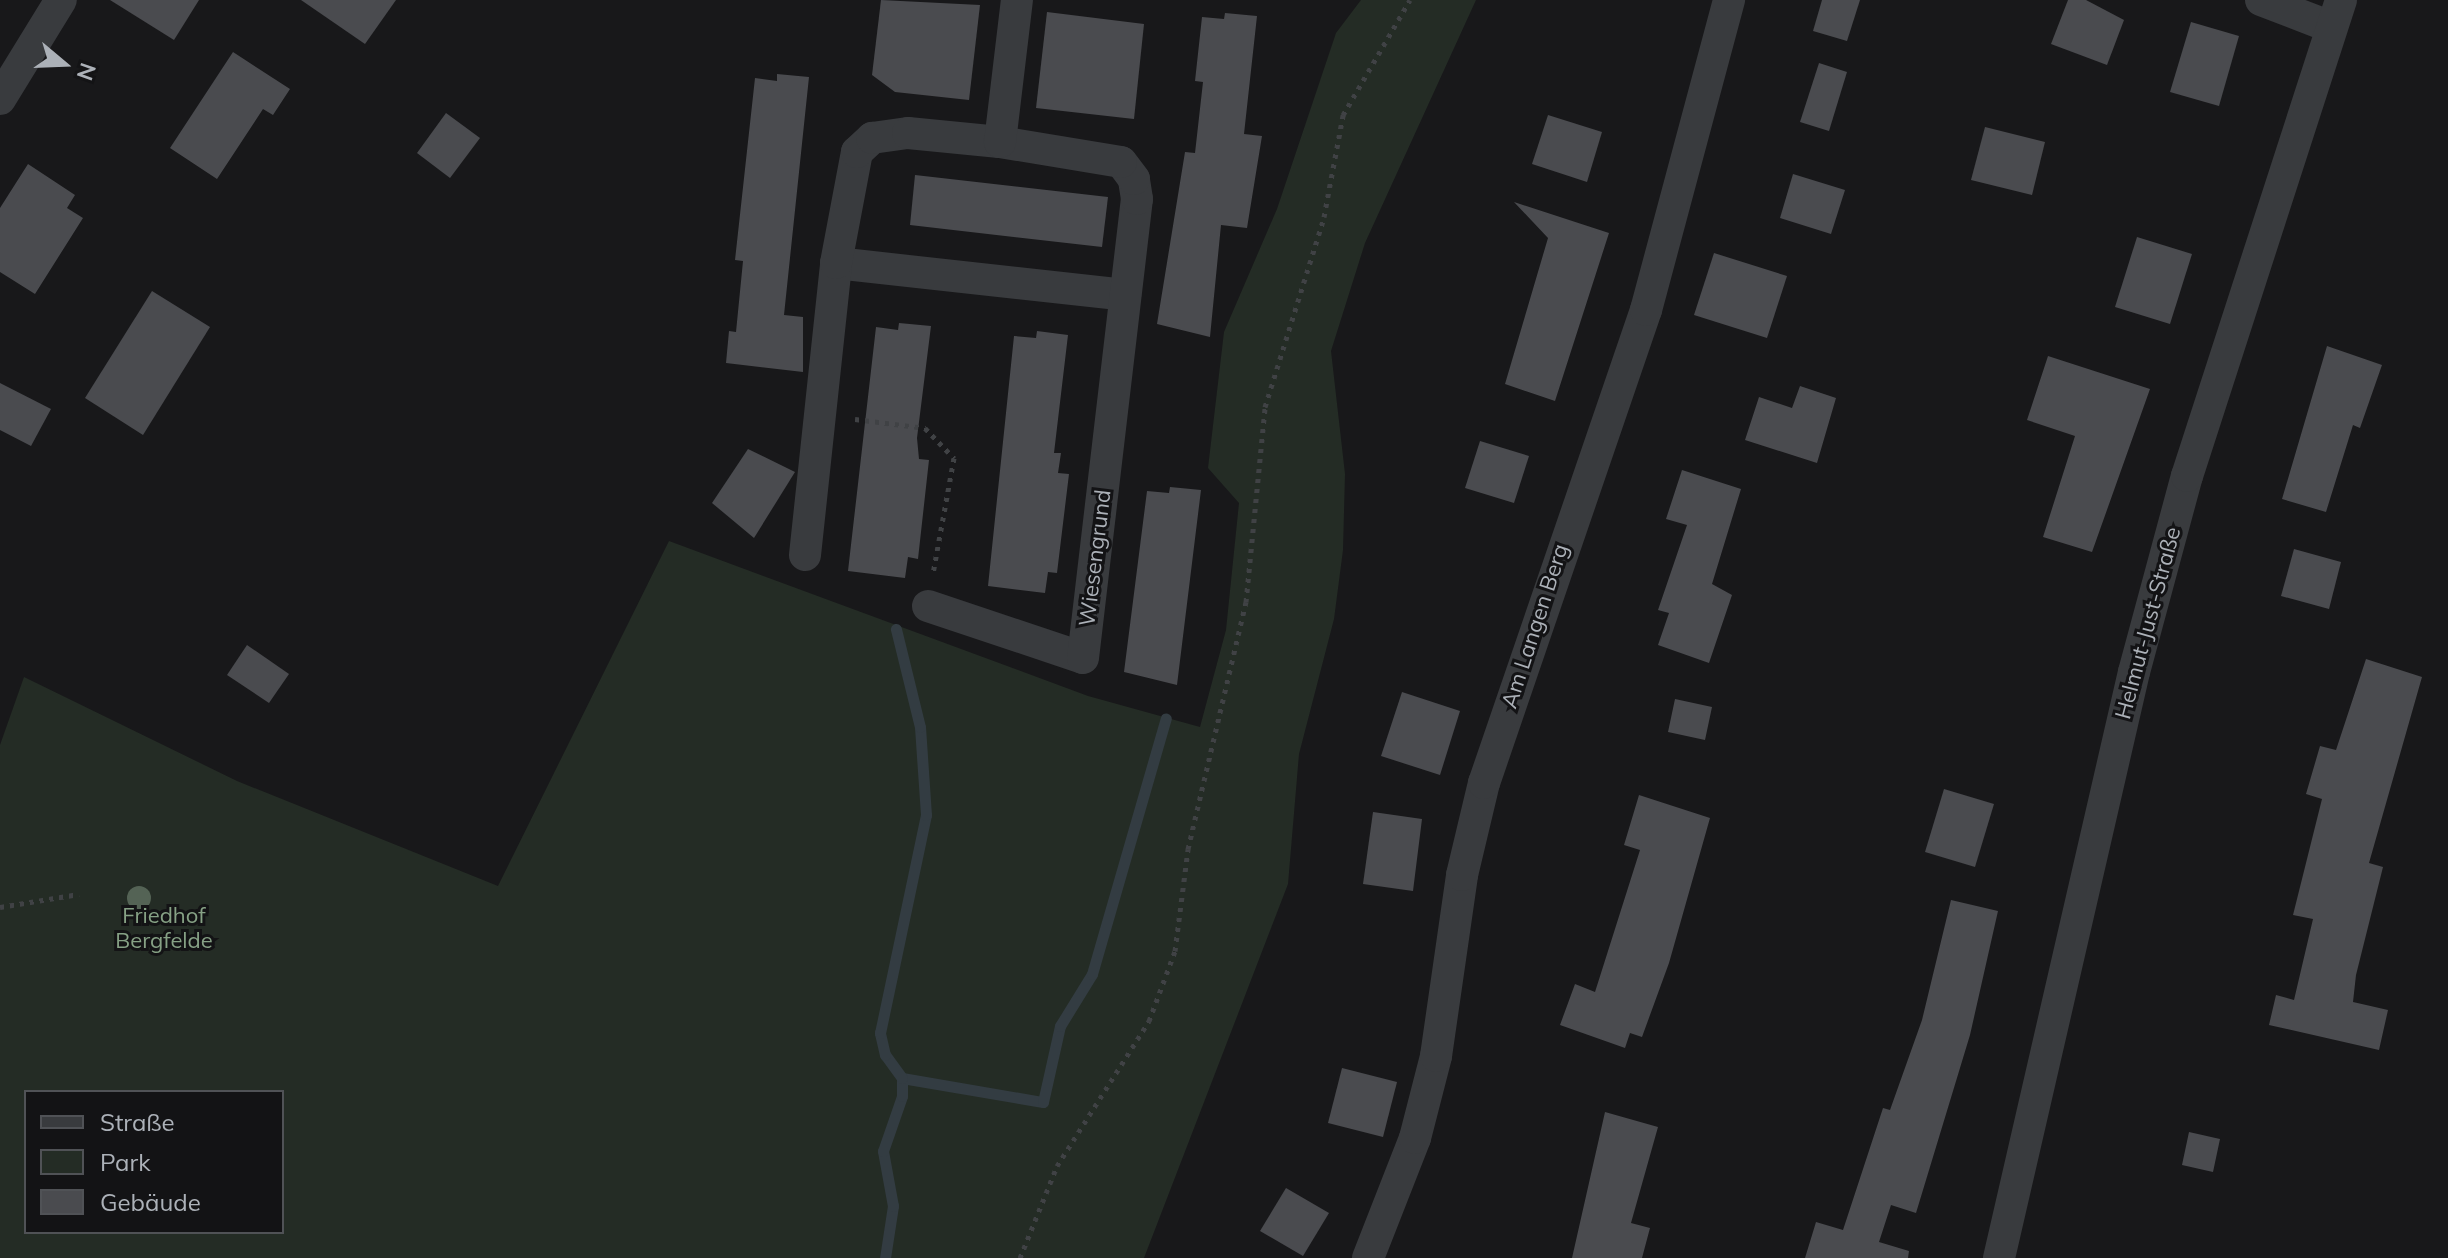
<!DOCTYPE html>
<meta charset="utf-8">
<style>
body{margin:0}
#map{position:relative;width:2448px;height:1258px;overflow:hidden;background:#18181a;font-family:Mulish,sans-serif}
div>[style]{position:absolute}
.green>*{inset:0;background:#242c25}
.stream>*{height:11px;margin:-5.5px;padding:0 5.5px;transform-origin:5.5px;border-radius:5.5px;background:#333c42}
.building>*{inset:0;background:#4a4b4f}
.path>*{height:5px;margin-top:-2.5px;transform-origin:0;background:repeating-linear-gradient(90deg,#404245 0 4px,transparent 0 10px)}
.minor>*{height:32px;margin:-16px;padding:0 16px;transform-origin:16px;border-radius:16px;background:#393b3e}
.trees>*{width:24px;height:24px;margin:-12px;border-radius:50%;background:#546355}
span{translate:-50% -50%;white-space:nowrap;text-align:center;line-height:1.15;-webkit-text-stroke:6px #131315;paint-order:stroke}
.street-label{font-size:22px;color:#acb1b8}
.park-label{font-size:22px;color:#86a185}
.legend{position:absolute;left:24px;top:1090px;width:260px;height:144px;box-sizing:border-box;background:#131315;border:2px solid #505256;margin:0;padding:10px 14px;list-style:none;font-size:24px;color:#acb1b8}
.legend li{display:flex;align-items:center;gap:16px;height:40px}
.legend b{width:40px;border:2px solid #505256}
.north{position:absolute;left:24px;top:24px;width:80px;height:80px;-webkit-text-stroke:6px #131315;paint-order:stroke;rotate:109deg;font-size:22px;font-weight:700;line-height:32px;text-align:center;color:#acb1b8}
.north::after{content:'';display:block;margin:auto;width:28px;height:36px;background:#acb1b8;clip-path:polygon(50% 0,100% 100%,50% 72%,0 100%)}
</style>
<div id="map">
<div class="green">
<div style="clip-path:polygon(evenodd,1361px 0,1476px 0,1365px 243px,1331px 351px,1345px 474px,1343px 550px,1334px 619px,1299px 754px,1288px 884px,1144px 1258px,0 1258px,0 745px,24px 677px,237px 781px,498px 886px,669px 541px,1088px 696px,1200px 727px,1226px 630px,1239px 503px,1208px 468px,1224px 332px,1277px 209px,1336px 33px,1361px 0,26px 1092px,282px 1092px,282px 1232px,26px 1232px,26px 1092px)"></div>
</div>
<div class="stream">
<div style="left:902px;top:1078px;width:143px;rotate:9.7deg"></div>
<div style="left:1043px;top:1102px;width:78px;rotate:-77.4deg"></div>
<div style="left:1060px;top:1026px;width:61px;rotate:-58.4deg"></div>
<div style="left:1092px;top:974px;width:266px;rotate:-73.9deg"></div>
<div style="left:885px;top:1258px;width:53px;rotate:-81.3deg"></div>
<div style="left:893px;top:1206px;width:56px;rotate:-100.3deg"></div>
<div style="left:883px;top:1151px;width:58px;rotate:-70.9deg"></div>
<div style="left:902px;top:1096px;width:18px;rotate:-90deg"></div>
<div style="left:902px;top:1078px;width:29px;rotate:-126deg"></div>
<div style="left:885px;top:1055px;width:23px;rotate:-103deg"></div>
<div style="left:880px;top:1033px;width:223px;rotate:-78.1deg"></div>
<div style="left:926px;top:815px;width:88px;rotate:-93.9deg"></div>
<div style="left:920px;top:727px;width:101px;rotate:-103.8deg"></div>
</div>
<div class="building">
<div style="clip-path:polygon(110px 0,199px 0,174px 40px)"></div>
<div style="clip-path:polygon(301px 0,396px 0,365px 44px)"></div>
<div style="clip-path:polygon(881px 0,980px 5px,969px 100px,895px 92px,872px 75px)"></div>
<div style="clip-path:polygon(1822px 0,1860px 0,1847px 41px,1813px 31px)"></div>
<div style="clip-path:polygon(2068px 0,2086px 0,2124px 20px,2107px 65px,2051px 44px)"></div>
<div style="clip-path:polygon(1047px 12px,1144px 24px,1134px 119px,1036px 108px)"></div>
<div style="clip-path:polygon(1225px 13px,1257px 16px,1244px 134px,1262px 136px,1247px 228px,1221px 225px,1210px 337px,1157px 324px,1185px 152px,1195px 153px,1203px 82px,1195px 81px,1202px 17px,1224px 19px)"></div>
<div style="clip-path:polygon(2191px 22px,2239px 36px,2219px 106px,2170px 92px)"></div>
<div style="clip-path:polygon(233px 52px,290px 89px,273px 115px,263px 109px,217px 179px,170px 148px)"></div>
<div style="clip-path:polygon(1819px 63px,1847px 72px,1829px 131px,1800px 122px)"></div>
<div style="clip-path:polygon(777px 74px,809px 77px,784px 315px,803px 317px,803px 372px,726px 363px,729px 331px,736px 332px,743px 261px,735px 260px,755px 78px,777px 81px)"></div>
<div style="clip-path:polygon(446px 113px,480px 138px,450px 178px,417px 153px)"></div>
<div style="clip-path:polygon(1548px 115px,1602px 132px,1587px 182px,1532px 164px)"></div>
<div style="clip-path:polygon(1985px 127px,2045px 142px,2032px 195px,1971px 180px)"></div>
<div style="clip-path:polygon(28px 164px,75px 195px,67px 208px,83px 218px,35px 294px,0 272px,0 208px)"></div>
<div style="clip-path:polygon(1793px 174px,1845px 190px,1831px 234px,1780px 218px)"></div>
<div style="clip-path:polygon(915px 175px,1108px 197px,1102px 247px,910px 225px)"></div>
<div style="clip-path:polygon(1514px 202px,1609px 233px,1555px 401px,1505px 384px,1548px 238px)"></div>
<div style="clip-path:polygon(2137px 237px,2192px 254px,2170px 324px,2115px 307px)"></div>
<div style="clip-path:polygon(1714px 253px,1787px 276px,1767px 338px,1694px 315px)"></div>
<div style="clip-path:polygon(152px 291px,210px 327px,143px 435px,85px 398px)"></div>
<div style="clip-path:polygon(899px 323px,931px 326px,917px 438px,919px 459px,929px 460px,918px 559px,908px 557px,905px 578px,848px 571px,876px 327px,898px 330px)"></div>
<div style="clip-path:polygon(1037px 331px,1068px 335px,1054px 453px,1061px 453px,1058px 473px,1069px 474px,1057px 573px,1048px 572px,1045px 593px,988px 586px,1014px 336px,1036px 338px)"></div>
<div style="clip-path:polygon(2327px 346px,2382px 365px,2360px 428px,2353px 425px,2326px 512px,2282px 499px)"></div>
<div style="clip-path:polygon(2048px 356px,2150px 389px,2092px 552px,2043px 537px,2075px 436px,2027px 420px)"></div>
<div style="clip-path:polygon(0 383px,51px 409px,31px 446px,0 430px)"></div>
<div style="clip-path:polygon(1800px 386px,1836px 398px,1817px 463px,1745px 440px,1759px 397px,1792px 408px)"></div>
<div style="clip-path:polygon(1480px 441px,1529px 456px,1514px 503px,1465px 488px)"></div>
<div style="clip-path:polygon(748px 449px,795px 472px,754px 538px,712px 503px)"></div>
<div style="clip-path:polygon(1682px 470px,1741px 489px,1712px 584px,1732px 595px,1709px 663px,1658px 645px,1669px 613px,1658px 610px,1687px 525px,1666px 519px)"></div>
<div style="clip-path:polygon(1170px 487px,1201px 490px,1177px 685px,1124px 672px,1147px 491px,1169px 493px)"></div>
<div style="clip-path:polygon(2294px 549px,2341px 562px,2329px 609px,2281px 596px)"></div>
<div style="clip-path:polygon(247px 645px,289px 674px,269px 703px,227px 675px)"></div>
<div style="clip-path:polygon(2366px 659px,2422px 677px,2369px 863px,2383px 867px,2356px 975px,2353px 1002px,2388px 1010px,2379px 1050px,2269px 1025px,2276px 995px,2294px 1000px,2313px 919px,2293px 915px,2322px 799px,2306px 794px,2320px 746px,2336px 750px)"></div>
<div style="clip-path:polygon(1402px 692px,1460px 711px,1440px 775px,1381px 756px)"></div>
<div style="clip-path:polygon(1675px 699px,1712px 707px,1705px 740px,1668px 732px)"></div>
<div style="clip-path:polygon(1944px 789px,1994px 804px,1975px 867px,1925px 852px)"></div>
<div style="clip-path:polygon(1639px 795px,1710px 818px,1669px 963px,1642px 1037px,1630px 1033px,1625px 1048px,1560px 1025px,1575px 984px,1595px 992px,1640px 850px,1624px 845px)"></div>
<div style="clip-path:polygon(1373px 812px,1422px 819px,1413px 891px,1363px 884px)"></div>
<div style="clip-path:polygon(1951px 900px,1998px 911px,1970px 1035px,1916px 1213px,1891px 1205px,1879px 1242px,1909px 1251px,1908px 1258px,1805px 1258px,1816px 1222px,1843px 1230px,1883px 1108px,1890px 1110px,1922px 1020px)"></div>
<div style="clip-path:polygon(1342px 1068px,1397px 1082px,1383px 1137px,1328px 1123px)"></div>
<div style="clip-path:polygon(1605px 1112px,1658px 1127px,1631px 1223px,1650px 1228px,1642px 1258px,1572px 1258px)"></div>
<div style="clip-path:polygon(2189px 1132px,2220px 1139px,2213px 1172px,2182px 1165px)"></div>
<div style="clip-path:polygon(1286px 1188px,1329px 1213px,1303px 1256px,1260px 1231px)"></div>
</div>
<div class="path">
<div style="left:855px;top:419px;width:71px;rotate:7.3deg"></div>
<div style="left:925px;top:428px;width:42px;rotate:46deg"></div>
<div style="left:954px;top:458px;width:117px;rotate:100.3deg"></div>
<div style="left:0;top:907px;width:80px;rotate:-9.3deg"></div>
<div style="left:1020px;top:1258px;width:99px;rotate:-68.1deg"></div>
<div style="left:1057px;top:1166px;width:172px;rotate:-57.6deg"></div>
<div style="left:1149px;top:1021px;width:75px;rotate:-69.6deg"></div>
<div style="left:1175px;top:951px;width:103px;rotate:-82.7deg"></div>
<div style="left:1188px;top:849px;width:254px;rotate:-76.8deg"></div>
<div style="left:1246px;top:602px;width:196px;rotate:-84.4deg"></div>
<div style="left:1265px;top:407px;width:199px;rotate:-72.7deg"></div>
<div style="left:1324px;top:217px;width:104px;rotate:-79.4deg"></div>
<div style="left:1343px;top:115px;width:133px;rotate:-59.8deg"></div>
</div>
<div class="minor">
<div style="left:2261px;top:0;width:75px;rotate:21.1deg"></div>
<div style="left:0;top:99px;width:116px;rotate:-58.4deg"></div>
<div style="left:836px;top:263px;width:291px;rotate:6.3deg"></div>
<div style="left:805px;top:555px;width:294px;rotate:-83.9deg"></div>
<div style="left:836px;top:263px;width:113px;rotate:-79.3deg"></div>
<div style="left:857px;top:152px;width:21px;rotate:-43deg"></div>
<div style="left:872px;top:138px;width:36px;rotate:-8deg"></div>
<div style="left:908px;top:133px;width:92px;rotate:5.6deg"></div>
<div style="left:928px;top:606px;width:163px;rotate:18.5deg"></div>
<div style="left:1083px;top:658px;width:462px;rotate:-83.3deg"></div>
<div style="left:1137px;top:199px;width:20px;rotate:-99deg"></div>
<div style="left:1134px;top:179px;width:21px;rotate:-127deg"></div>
<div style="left:1121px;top:162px;width:123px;rotate:-170.6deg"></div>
<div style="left:1000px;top:142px;width:143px;rotate:-83.2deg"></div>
<div style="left:1368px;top:1258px;width:129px;rotate:-68.6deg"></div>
<div style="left:1415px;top:1138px;width:85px;rotate:-75.6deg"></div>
<div style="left:1436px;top:1056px;width:183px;rotate:-81.8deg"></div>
<div style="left:1462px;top:875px;width:95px;rotate:-76.6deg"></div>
<div style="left:1484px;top:783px;width:500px;rotate:-71.1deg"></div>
<div style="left:1646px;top:310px;width:321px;rotate:-75deg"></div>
<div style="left:1999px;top:1258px;width:601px;rotate:-77.03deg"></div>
<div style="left:2134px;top:672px;width:203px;rotate:-74.9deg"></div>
<div style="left:2187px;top:476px;width:500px;rotate:-72.07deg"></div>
</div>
<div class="trees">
<div style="left:139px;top:898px"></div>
</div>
<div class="street-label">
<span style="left:1095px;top:558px;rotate:-83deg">Wiesengrund</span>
<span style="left:2148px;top:623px;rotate:-75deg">Helmut-Just-Straße</span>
<span style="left:1535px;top:626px;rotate:-72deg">Am Langen Berg</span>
</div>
<div class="park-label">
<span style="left:164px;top:928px">Friedhof<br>Bergfelde</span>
</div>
<ul class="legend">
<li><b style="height:10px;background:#393b3e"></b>Straße</li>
<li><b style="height:22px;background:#242c25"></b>Park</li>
<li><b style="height:22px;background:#4a4b4f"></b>Gebäude</li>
</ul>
<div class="north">N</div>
</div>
